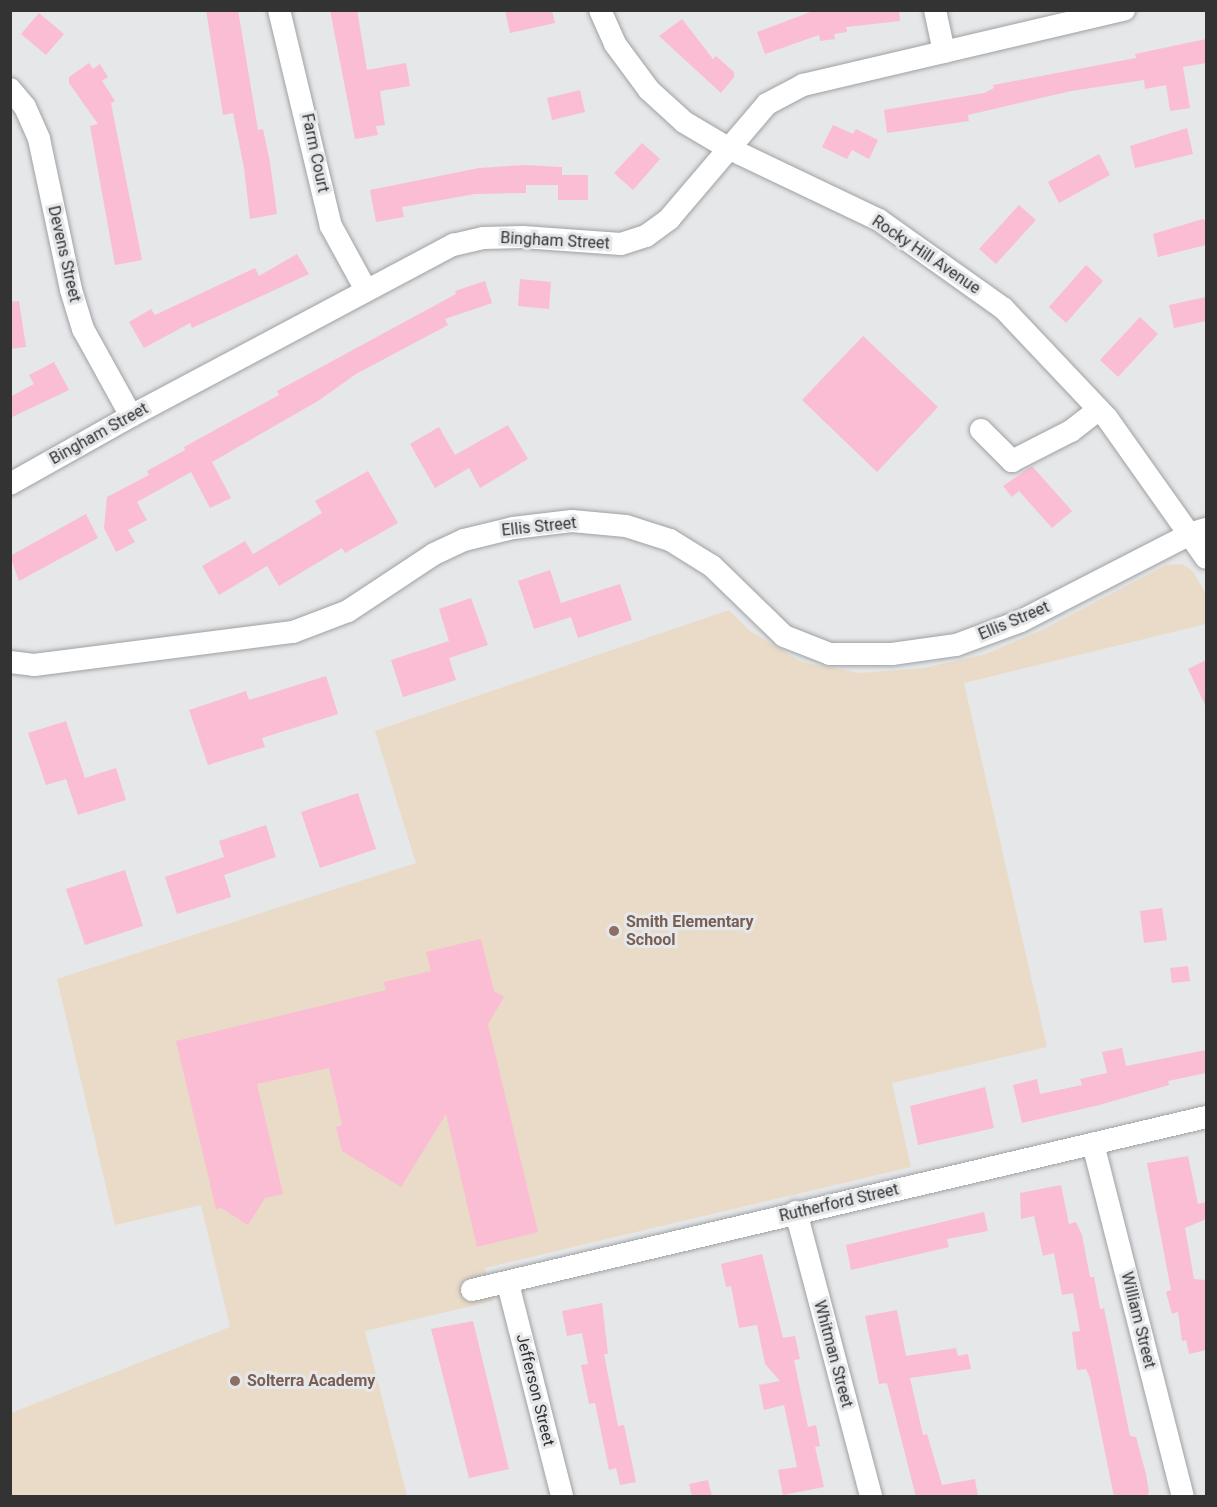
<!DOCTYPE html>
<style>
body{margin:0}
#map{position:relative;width:1217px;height:1507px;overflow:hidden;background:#e5e7e9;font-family:Roboto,sans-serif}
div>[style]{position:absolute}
.education>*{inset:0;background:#eadbc8}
.building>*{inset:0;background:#fabdd3}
.roads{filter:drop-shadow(0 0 2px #9fa1a3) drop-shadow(0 0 2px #9fa1a3)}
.minor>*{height:22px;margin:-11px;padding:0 11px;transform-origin:11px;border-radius:11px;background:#fff}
.dots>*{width:16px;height:16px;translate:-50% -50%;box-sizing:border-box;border:3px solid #e5e7e9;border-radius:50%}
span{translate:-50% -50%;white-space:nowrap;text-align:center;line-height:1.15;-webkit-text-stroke:6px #e5e7e9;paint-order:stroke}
.street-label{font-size:16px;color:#333334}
.education-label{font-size:16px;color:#785e54;font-weight:700}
.left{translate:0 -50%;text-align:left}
.frame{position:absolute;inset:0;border:12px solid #333334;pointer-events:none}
</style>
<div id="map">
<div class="education">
<div style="clip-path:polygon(1182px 564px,1192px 570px,1206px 594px,1206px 624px,964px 683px,1047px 1047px,892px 1083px,911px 1167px,485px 1268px,493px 1301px,365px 1331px,407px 1496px,11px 1496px,11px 1413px,230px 1327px,201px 1205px,115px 1225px,57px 979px,416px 863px,375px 731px,729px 610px,750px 631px,802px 662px,860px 673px,924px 668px,986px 654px,1044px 629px,1166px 565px)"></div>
</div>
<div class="building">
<div style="clip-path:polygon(206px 10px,238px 10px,258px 130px,263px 129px,270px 162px,277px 214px,250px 219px,244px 168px,233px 113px,223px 115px)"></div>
<div style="clip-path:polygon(330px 10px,357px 10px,367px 70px,406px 63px,410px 86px,380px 91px,385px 125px,376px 126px,378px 135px,355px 139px)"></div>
<div style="clip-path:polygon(505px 10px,552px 10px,555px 23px,510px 33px)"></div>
<div style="clip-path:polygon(830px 10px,899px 10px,900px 21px,846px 27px,847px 32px,834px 34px,835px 39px,820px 41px,819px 35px,765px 54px,757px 32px,813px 11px)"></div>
<div style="clip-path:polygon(39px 13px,64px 34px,46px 55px,21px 34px)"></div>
<div style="clip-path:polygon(682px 19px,713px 59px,716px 56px,734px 72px,734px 77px,721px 93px,659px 36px)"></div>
<div style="clip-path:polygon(1206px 39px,1206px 63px,1183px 67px,1190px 108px,1170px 111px,1166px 85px,1145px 89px,1144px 80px,1071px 91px,968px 115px,969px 121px,887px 133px,884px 110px,984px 93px,994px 88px,993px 85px,1136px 58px,1135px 54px)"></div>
<div style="clip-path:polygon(89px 63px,93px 69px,100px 64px,108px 77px,102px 81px,115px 101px,111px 103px,142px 260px,115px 265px,90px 126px,98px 124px,69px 83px,69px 77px)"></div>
<div style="clip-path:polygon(580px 90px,585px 112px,552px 120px,547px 98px)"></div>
<div style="clip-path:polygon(833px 125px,853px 134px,856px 129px,878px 140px,869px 159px,852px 150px,847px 159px,822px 147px)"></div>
<div style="clip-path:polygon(1187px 128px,1193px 154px,1135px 168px,1130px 146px)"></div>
<div style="clip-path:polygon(642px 143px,660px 159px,633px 190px,614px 173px)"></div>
<div style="clip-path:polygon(1099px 154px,1110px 175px,1059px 203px,1048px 182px)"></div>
<div style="clip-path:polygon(525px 165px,562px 167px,562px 175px,588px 175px,588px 200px,558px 200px,558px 185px,526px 185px,526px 193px,475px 194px,402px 207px,404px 217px,376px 222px,370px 190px,479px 168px)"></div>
<div style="clip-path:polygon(1019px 205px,1036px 220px,996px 264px,979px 249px)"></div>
<div style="clip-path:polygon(1203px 219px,1206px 222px,1206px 245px,1158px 257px,1153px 234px)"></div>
<div style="clip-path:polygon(297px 254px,309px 274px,192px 328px,190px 323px,144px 348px,129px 322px,151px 309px,155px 315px,255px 268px,259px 276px)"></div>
<div style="clip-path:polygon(1086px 265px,1103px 281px,1066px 323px,1049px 307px)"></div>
<div style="clip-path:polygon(520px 279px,551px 282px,549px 309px,518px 306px)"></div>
<div style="clip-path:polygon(485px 281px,492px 303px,445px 319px,448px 325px,356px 374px,318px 401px,212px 462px,231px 498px,210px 508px,191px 472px,137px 502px,147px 520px,128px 530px,135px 542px,116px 552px,104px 528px,107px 497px,149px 475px,147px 471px,185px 450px,184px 447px,279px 395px,277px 391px,456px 294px,455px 291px)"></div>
<div style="clip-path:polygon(1206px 297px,1206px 321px,1174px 328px,1169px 305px)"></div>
<div style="clip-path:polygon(19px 301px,26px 347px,10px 349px,10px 302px)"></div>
<div style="clip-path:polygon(1140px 317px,1158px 334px,1118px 377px,1100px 360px)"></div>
<div style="clip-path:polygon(863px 336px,938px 407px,877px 472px,802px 400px)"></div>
<div style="clip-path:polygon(54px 362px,69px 390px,10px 418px,10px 397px,34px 384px,29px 375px)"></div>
<div style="clip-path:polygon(508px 425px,528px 459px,480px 488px,469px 468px,435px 488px,410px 444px,439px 427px,455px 455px)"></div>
<div style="clip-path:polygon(1032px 466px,1072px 511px,1052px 528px,1019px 491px,1012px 497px,1003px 486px)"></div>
<div style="clip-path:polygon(368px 471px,398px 523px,345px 553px,342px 548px,279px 586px,267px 566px,219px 595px,202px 566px,245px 541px,253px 554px,322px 513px,315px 501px)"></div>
<div style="clip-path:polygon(86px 514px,98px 538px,19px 581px,10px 556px)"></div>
<div style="clip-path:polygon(550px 570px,561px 603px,620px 584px,632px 620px,578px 638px,571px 617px,534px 629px,518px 581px)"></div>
<div style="clip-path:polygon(471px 598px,488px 645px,449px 658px,456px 680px,403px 697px,391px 660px,449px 641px,439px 609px)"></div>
<div style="clip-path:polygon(1206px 660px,1206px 707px,1188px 669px)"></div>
<div style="clip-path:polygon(326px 676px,338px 714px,262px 738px,265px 747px,208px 765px,189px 710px,246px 691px,249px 700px)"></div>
<div style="clip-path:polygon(66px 721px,85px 778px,116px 768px,126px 800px,78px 815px,66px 779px,46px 785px,28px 733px)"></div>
<div style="clip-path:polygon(358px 793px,376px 849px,320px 868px,301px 812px)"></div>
<div style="clip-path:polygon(266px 825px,276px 857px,224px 875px,231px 897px,177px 914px,165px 877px,224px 857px,219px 841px)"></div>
<div style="clip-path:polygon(125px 870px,143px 926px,85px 945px,66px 889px)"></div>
<div style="clip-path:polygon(1162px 908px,1167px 940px,1144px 943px,1140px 911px)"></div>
<div style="clip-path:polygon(481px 939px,494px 991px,504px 997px,488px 1024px,538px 1232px,477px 1247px,446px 1114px,401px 1187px,342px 1151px,336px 1127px,342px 1125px,329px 1068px,257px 1084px,283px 1194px,265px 1198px,248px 1225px,221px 1208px,216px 1209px,176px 1041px,386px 990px,384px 982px,431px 971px,426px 952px)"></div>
<div style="clip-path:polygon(1188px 966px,1190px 981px,1172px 983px,1170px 968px)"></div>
<div style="clip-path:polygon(1122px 1048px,1126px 1066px,1206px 1050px,1206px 1073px,1168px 1081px,1169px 1085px,1099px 1105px,1022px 1123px,1013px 1085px,1037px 1079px,1040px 1094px,1082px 1085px,1080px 1079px,1107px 1073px,1102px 1052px)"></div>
<div style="clip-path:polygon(985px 1087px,994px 1128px,918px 1145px,910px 1106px)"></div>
<div style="clip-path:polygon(1188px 1156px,1198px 1204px,1206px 1202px,1206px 1219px,1185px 1228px,1194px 1279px,1206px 1280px,1206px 1350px,1189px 1354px,1186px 1340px,1182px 1341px,1178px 1312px,1172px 1314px,1166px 1292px,1171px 1290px,1147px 1163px)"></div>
<div style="clip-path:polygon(1061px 1185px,1069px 1224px,1076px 1222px,1082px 1235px,1090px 1277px,1094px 1277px,1100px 1309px,1104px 1308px,1130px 1436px,1136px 1437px,1146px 1474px,1149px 1492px,1146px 1497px,1114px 1497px,1090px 1378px,1086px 1369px,1077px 1370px,1072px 1332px,1080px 1331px,1073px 1293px,1062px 1295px,1054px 1253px,1043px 1256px,1034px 1216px,1021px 1219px,1020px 1193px)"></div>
<div style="clip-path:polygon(984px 1212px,988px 1231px,947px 1239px,949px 1247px,851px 1270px,846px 1245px)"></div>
<div style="clip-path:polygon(762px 1254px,783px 1338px,795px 1336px,800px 1359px,794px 1360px,808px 1427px,816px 1425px,820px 1446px,815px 1447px,824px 1487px,783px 1495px,778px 1470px,797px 1467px,784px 1405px,764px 1410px,759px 1385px,780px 1381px,765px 1364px,757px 1325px,739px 1328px,731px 1286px,726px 1287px,721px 1264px)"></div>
<div style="clip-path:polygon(602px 1303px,608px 1354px,604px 1354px,618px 1426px,624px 1425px,636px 1482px,620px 1485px,616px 1468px,609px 1470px,595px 1403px,589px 1404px,581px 1365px,588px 1364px,582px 1333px,567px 1336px,562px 1311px)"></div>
<div style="clip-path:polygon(897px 1310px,906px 1356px,956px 1348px,958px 1356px,968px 1354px,971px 1369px,910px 1378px,923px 1435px,927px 1434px,942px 1485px,975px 1479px,978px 1497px,916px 1497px,887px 1383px,879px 1384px,865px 1316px)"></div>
<div style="clip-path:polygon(473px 1321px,509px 1469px,469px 1478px,431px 1329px)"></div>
<div style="clip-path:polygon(708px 1480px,712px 1497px,692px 1497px,689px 1484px)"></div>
</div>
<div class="roads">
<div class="minor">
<div style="left:279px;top:10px;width:222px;rotate:76.5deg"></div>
<div style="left:331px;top:226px;width:73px;rotate:61.3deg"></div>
<div style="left:600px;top:10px;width:37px;rotate:66deg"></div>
<div style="left:615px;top:44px;width:57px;rotate:53.5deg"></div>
<div style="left:649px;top:90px;width:47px;rotate:42.4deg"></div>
<div style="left:684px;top:122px;width:51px;rotate:30.6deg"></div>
<div style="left:728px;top:148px;width:167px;rotate:25.5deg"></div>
<div style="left:879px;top:220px;width:152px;rotate:35.4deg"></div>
<div style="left:1003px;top:308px;width:151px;rotate:46.6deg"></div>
<div style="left:1107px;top:418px;width:171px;rotate:54.7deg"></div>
<div style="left:935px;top:10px;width:43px;rotate:77.9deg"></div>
<div style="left:10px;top:89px;width:23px;rotate:50deg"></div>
<div style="left:25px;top:107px;width:35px;rotate:66deg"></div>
<div style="left:39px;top:139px;width:154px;rotate:78deg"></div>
<div style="left:71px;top:290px;width:41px;rotate:72.9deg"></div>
<div style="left:83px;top:329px;width:99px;rotate:61.1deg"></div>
<div style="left:981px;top:430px;width:44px;rotate:45deg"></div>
<div style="left:1012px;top:461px;width:66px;rotate:-27deg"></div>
<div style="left:1071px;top:431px;width:34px;rotate:-38deg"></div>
<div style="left:10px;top:484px;width:139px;rotate:-29.3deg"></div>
<div style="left:131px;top:416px;width:365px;rotate:-28deg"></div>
<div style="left:453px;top:245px;width:31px;rotate:-13deg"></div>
<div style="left:483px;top:238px;width:40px;rotate:-1.4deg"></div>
<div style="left:523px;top:237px;width:98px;rotate:4.1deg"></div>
<div style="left:621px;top:244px;width:26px;rotate:-18deg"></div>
<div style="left:646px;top:236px;width:29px;rotate:-36deg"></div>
<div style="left:669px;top:219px;width:151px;rotate:-49.6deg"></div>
<div style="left:767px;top:104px;width:41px;rotate:-27.8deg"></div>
<div style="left:803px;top:85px;width:330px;rotate:-13.2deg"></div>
<div style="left:10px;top:662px;width:24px;rotate:7deg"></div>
<div style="left:34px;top:665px;width:261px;rotate:-7.3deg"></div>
<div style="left:293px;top:632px;width:59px;rotate:-20.9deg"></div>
<div style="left:348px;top:611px;width:103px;rotate:-33.5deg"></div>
<div style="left:434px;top:554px;width:33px;rotate:-25deg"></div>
<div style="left:464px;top:540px;width:50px;rotate:-13.8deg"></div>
<div style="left:513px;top:528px;width:59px;rotate:-6.8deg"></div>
<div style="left:572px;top:521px;width:54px;rotate:5.3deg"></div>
<div style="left:626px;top:526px;width:46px;rotate:17.7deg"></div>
<div style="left:670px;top:540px;width:49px;rotate:31.8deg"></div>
<div style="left:712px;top:566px;width:100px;rotate:44.2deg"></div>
<div style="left:784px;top:636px;width:49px;rotate:21.4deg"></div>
<div style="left:830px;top:654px;width:62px"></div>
<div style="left:892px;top:654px;width:65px;rotate:-8deg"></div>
<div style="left:956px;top:645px;width:69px;rotate:-20.3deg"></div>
<div style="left:1021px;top:621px;width:192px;rotate:-27.2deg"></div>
<div style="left:1192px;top:533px;width:15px;rotate:-16deg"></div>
<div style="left:1093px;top:1144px;width:363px;rotate:75.7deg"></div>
<div style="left:796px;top:1212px;width:294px;rotate:75.2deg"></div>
<div style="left:508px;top:1284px;width:219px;rotate:75.7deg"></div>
<div style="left:472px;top:1290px;width:754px;rotate:-13.26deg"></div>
</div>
</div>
<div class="dots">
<div style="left:614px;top:931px;background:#8d6e63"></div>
<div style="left:235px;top:1381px;background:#8d6e63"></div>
</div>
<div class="street-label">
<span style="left:315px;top:153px;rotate:78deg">Farm Court</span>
<span style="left:555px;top:241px;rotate:3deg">Bingham Street</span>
<span style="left:64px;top:254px;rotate:77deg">Devens Street</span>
<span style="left:926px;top:255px;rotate:34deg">Rocky Hill Avenue</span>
<span style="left:99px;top:434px;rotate:-29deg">Bingham Street</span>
<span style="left:539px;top:527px;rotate:-6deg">Ellis Street</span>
<span style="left:1014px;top:621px;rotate:-23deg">Ellis Street</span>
<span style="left:839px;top:1203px;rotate:-13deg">Rutherford Street</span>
<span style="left:1138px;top:1320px;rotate:76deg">William Street</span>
<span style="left:833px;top:1354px;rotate:75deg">Whitman Street</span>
<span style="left:535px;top:1390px;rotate:76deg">Jefferson Street</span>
</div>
<div class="education-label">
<span class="left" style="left:626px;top:931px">Smith Elementary<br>School</span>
<span class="left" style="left:247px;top:1381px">Solterra Academy</span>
</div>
<div class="frame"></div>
</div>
